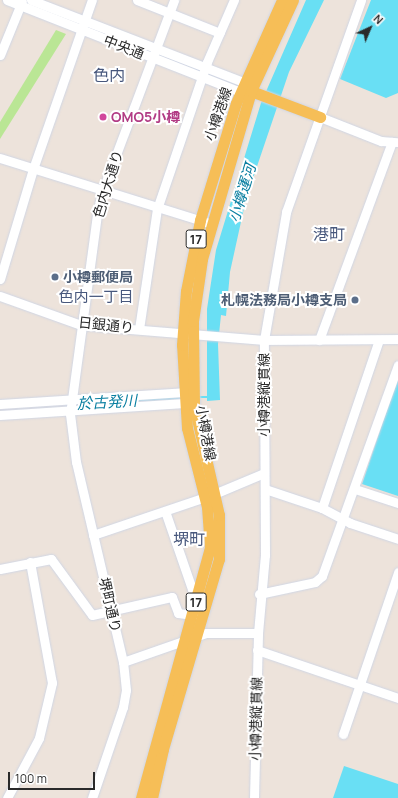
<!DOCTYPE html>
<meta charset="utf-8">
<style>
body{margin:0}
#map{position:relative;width:398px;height:798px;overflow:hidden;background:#ede3db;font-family:Manrope,"Noto Sans JP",sans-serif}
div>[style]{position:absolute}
.green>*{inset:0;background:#bae695}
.water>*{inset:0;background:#69dff4}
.stream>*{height:1.5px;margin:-0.75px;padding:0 0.75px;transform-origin:0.75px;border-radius:0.75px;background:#69dff4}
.roads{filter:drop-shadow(0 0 1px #d0d6e4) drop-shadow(0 0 1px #d0d6e4)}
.minor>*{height:9px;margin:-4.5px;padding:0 4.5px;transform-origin:4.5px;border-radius:4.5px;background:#fff}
.major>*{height:11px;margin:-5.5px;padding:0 5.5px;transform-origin:5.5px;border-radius:5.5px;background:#f6be57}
.dots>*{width:11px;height:11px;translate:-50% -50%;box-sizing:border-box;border:2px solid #fff;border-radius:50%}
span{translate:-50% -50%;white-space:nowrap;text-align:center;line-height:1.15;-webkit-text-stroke:4px #fff;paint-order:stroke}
.shield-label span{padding:1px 3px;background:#fff;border:1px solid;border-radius:3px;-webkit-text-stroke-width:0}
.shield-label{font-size:13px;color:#2a2a2a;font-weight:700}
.street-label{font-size:14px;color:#2a2a2a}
.hotel-label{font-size:14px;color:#b23c85;font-weight:700}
.left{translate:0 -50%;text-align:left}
.service-label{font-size:14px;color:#4e5e75;font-weight:700}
.right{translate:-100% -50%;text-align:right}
.water-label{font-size:15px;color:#087ea0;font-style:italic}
.neighbourhood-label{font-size:15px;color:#48587d}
.quarter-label{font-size:16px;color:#48587d}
.north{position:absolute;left:350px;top:8px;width:40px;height:40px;-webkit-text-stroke:3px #fff;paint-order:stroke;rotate:44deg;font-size:11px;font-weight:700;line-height:16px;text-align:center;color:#2a2a2a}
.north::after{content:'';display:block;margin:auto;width:14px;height:18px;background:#2a2a2a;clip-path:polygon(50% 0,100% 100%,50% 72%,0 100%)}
.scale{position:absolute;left:8px;top:772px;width:87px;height:18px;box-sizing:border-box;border:2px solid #2a2a2a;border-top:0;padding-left:5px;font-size:12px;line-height:14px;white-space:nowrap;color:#2a2a2a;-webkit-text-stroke:3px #fff;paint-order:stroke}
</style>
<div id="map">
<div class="green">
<div style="clip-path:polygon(56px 30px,66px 34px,0 139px,0 122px)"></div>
</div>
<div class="water">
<div style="clip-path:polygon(306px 0,324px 0,289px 72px,246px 199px,230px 272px,226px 316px,221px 315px,218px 344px,220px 400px,207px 401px,207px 309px,216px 250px,261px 103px)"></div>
<div style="clip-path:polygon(371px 0,398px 0,398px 93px,386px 98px,340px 79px)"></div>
<div style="clip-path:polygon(397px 380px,398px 380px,398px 496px,362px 484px)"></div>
<div style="clip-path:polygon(344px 766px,398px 784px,398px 798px,333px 798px)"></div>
</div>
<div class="stream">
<div style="left:198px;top:397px;width:10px"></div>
<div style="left:84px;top:403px;width:96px;rotate:-3deg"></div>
</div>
<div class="roads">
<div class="minor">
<div style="left:7px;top:0;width:251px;rotate:21.5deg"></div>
<div style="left:31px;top:0;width:228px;rotate:21.1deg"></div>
<div style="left:137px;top:0;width:89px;rotate:21.7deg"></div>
<div style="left:0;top:55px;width:58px;rotate:-67.8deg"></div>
<div style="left:320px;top:117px;width:66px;rotate:21.5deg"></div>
<div style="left:381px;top:141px;width:16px;rotate:4deg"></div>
<div style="left:0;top:158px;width:222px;rotate:17.3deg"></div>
<div style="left:0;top:279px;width:115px;rotate:-73.3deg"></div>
<div style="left:33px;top:169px;width:179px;rotate:-70.8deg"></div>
<div style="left:0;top:296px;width:86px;rotate:19.7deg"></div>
<div style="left:81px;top:325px;width:184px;rotate:4.7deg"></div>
<div style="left:264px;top:340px;width:134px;rotate:-0.4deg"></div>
<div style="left:139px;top:329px;width:121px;rotate:-81.5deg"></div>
<div style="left:157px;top:209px;width:155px;rotate:-71.2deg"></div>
<div style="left:207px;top:62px;width:68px;rotate:-66.5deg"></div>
<div style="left:319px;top:340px;width:211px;rotate:-69.8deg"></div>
<div style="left:0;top:404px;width:184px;rotate:-3.7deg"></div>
<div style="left:0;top:415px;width:185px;rotate:-3.7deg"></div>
<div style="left:265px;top:489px;width:60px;rotate:18.4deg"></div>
<div style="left:322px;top:508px;width:32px;rotate:28deg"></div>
<div style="left:350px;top:523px;width:51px;rotate:18.4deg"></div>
<div style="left:355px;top:489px;width:45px;rotate:18deg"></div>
<div style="left:322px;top:508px;width:177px;rotate:-71.3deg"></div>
<div style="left:165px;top:511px;width:83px;rotate:70.9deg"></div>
<div style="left:192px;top:589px;width:7px;rotate:16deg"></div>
<div style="left:93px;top:535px;width:128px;rotate:-18.7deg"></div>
<div style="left:214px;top:494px;width:54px;rotate:-22.8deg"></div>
<div style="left:0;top:569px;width:52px;rotate:-11.1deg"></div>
<div style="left:51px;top:559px;width:69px;rotate:53.8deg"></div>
<div style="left:92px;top:615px;width:82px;rotate:-12.7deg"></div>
<div style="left:172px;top:597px;width:17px;rotate:69deg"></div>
<div style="left:178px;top:613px;width:15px;rotate:8deg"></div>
<div style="left:259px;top:594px;width:57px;rotate:-12.1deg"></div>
<div style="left:315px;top:582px;width:9px;rotate:-41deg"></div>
<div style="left:322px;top:576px;width:224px;rotate:-70.2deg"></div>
<div style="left:257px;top:650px;width:149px;rotate:18.8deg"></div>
<div style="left:123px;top:662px;width:88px;rotate:-19.3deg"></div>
<div style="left:206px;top:633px;width:52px"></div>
<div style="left:343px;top:734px;width:171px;rotate:-71.2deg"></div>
<div style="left:7px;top:798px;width:68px;rotate:-61.9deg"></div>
<div style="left:39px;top:738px;width:57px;rotate:-76.7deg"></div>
<div style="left:52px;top:683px;width:123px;rotate:-100.3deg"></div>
<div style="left:92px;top:798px;width:96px;rotate:-71.2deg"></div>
<div style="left:123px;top:707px;width:17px;rotate:-80deg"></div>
<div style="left:126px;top:690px;width:28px;rotate:-96deg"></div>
<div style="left:123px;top:662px;width:205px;rotate:-103.2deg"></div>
<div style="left:76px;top:462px;width:48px;rotate:-97.1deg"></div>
<div style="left:70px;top:414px;width:202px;rotate:-82.3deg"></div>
<div style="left:97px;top:214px;width:23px;rotate:-77deg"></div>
<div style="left:102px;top:192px;width:205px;rotate:-69.4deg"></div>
<div style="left:254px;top:798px;width:165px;rotate:-88.6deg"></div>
<div style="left:258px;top:633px;width:78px;rotate:-84.9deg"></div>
<div style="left:265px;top:555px;width:215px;rotate:-90.3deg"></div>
<div style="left:264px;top:340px;width:130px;rotate:-80.2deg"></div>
<div style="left:286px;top:212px;width:225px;rotate:-70.5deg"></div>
</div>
<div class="major">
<div style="left:247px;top:86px;width:6px;rotate:51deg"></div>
<div style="left:251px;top:91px;width:74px;rotate:20.6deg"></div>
<div style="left:141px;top:798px;width:259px;rotate:-74.6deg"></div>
<div style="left:210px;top:548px;width:41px;rotate:-94.2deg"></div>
<div style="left:207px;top:507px;width:81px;rotate:-104.2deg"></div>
<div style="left:187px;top:428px;width:83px;rotate:-93.4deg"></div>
<div style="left:182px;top:345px;width:54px;rotate:-85.8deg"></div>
<div style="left:186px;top:291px;width:72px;rotate:-78.8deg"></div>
<div style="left:200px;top:220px;width:122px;rotate:-72.9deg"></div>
<div style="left:236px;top:103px;width:113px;rotate:-65.9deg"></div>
<div style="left:152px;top:798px;width:50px;rotate:-77.3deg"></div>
<div style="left:163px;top:749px;width:198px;rotate:-73.6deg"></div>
<div style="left:219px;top:559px;width:44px;rotate:-90deg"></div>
<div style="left:219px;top:515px;width:112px;rotate:-102.9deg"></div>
<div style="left:194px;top:406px;width:85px;rotate:-90.7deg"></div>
<div style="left:193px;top:321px;width:63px;rotate:-81.7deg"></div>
<div style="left:202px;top:259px;width:175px;rotate:-73.7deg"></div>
<div style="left:251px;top:91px;width:100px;rotate:-65.2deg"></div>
</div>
</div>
<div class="dots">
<div style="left:103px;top:117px;background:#d1479c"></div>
<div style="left:55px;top:277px;background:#5c6f8a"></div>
<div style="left:355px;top:300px;background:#5c6f8a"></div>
</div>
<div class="shield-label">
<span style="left:196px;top:239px">17</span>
<span style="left:196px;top:602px">17</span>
</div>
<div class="street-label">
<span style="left:124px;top:47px;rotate:21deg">中央通</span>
<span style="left:218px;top:114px;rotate:-71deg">小樽港線</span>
<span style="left:108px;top:184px;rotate:-73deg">色内大通り</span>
<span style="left:106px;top:325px;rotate:6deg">日銀通り</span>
<span style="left:264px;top:395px;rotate:-90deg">小樽港縦貫線</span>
<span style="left:206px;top:433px;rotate:80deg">小樽港線</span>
<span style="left:110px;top:605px;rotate:77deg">堺町通り</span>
<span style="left:256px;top:719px;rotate:-89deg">小樽港縦貫線</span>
</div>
<div class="hotel-label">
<span class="left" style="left:111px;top:117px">OMO5小樽</span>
</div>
<div class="service-label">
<span class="left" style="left:63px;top:277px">小樽郵便局</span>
<span class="right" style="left:347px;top:300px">札幌法務局小樽支局</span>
</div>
<div class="water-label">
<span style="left:242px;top:193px;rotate:-73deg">小樽運河</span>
<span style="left:107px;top:402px;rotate:-3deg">於古発川</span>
</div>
<div class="neighbourhood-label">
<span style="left:96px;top:297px">色内一丁目</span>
</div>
<div class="quarter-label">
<span style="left:109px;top:75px">色内</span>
<span style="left:329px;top:234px">港町</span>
<span style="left:189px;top:539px">堺町</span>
</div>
<div class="north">N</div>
<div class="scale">100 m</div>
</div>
